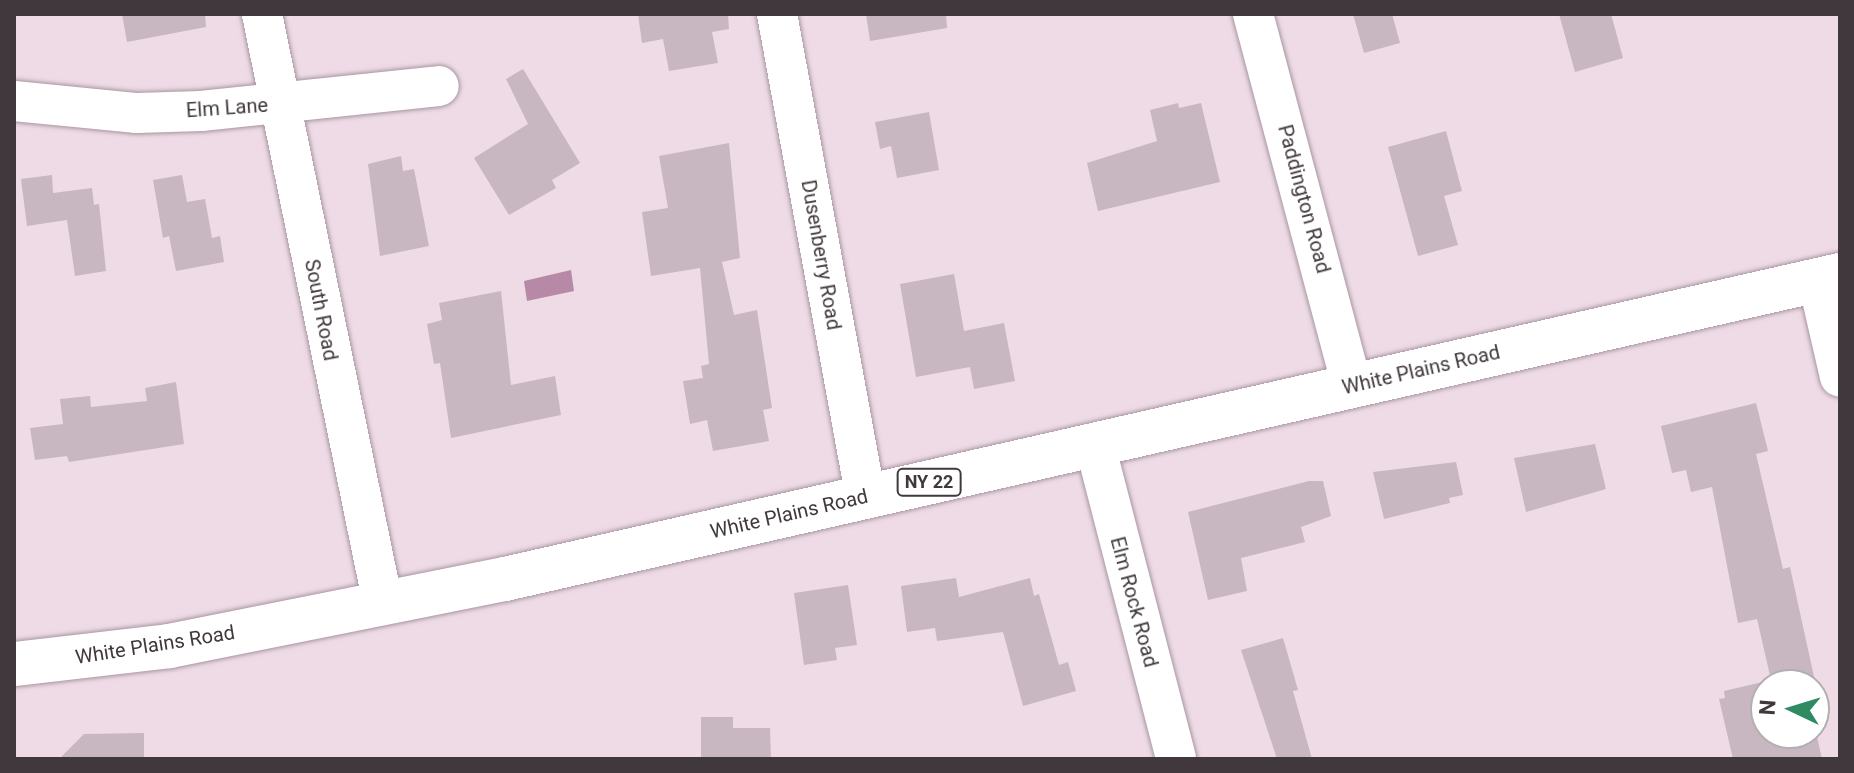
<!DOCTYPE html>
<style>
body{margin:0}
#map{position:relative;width:1854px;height:773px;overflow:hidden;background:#eedbe6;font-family:Roboto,sans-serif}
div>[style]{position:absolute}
.water>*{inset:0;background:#b889a7}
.building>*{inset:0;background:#c8b6c1}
.roads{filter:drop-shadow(0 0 2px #a896a1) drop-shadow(0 0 2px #a896a1)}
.minor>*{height:40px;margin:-20px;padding:0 20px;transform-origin:20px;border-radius:20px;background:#fff}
.primary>*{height:44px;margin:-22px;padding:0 22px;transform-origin:22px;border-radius:22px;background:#fff}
span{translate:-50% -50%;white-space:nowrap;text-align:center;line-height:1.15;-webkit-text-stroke:7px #fff;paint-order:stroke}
.shield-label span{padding:2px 6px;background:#fff;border:2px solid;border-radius:6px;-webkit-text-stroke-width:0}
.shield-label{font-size:18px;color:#40383d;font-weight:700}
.street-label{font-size:20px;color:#40383d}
.frame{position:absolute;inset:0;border:16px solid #40383d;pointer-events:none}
.north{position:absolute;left:1750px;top:669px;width:80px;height:80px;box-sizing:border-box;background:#fff;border:2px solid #b3afb1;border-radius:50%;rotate:274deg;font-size:22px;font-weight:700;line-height:32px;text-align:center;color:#40383d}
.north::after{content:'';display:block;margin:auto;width:28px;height:36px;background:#2e8b62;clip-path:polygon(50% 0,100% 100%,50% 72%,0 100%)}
</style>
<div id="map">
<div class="water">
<div style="clip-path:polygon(571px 270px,574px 291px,527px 301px,524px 281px)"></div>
</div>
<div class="building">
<div style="clip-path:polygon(122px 14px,205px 14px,206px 27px,127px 42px)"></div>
<div style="clip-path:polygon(638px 14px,728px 14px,729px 29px,712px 32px,718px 63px,669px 71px,663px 39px,642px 43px)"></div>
<div style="clip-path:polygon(866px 14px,946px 14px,947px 28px,870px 41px)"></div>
<div style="clip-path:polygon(1353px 14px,1392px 14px,1400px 43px,1364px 53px)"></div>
<div style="clip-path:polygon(1559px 14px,1611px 14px,1623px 58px,1575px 72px)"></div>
<div style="clip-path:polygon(523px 69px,580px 163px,552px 180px,556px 188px,509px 215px,474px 158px,528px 124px,506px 79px)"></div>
<div style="clip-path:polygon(1178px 103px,1179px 108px,1201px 103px,1220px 182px,1098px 211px,1087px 163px,1157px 141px,1150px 110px)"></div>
<div style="clip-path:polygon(929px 112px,939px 170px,897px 178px,891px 146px,880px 149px,875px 122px)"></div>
<div style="clip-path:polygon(1446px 131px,1462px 191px,1444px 196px,1458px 245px,1418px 256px,1388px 147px)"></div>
<div style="clip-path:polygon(729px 143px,740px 258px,722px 262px,734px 315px,757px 310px,772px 408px,763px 410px,769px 441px,713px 451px,707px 420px,690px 424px,683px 381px,703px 378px,701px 366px,709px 364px,700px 268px,651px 276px,642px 212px,668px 208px,659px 156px)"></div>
<div style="clip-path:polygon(401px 156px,403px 171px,414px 169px,429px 246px,380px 256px,368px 164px)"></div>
<div style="clip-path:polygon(52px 175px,53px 193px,92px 188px,94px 205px,99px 204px,106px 271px,75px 276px,67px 220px,27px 226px,21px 179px)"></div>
<div style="clip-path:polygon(182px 175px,187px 202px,205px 199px,212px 238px,220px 236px,224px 262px,176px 271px,169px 236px,163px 238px,153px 180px)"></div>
<div style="clip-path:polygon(954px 274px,964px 331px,1004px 323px,1015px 381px,974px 389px,970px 367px,916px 377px,900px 284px)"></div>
<div style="clip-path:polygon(501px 291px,511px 385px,555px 376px,561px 415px,451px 438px,440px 363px,434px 364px,427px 324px,442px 320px,439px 303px)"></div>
<div style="clip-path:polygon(176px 382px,184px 444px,69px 462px,67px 456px,35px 460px,30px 428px,63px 424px,60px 399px,90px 396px,91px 407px,147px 401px,145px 388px)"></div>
<div style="clip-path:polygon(1756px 403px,1768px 451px,1756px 454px,1783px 569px,1790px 567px,1823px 718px,1814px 720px,1814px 685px,1766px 685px,1766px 733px,1814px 733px,1814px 723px,1822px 759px,1733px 759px,1719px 699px,1725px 698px,1724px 691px,1771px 680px,1757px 619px,1738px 623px,1712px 487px,1691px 492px,1686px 470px,1672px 473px,1661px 426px)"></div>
<div style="clip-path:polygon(1595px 444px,1606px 489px,1526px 512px,1514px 458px)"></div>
<div style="clip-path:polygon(1456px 462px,1463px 495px,1449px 498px,1450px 503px,1384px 519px,1373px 472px)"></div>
<div style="clip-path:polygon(1309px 481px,1323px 481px,1331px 516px,1301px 527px,1305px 542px,1241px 558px,1247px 591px,1208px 600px,1188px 512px)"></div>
<div style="clip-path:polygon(956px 578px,959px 597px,1030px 578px,1034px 596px,1039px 594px,1059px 665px,1068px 662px,1076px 691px,1023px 706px,1003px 632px,937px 641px,935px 628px,907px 632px,901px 586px)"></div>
<div style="clip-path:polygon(848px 585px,857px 645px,835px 648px,837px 660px,804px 665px,794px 593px)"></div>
<div style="clip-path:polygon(1283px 638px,1298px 690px,1293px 691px,1312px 759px,1277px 759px,1241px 650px)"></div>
<div style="clip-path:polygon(701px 717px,733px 717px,733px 728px,770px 728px,771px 759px,701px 759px)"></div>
<div style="clip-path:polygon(144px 733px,144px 759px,59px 759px,84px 734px)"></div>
</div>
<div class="roads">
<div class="minor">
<div style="left:262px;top:14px;width:602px;rotate:78.41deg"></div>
<div style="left:777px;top:14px;width:491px;rotate:79.6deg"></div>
<div style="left:1253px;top:14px;width:384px;rotate:75.1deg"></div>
<div style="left:14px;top:101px;width:124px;rotate:5.6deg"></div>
<div style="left:137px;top:113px;width:64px;rotate:-1.8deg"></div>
<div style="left:201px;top:111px;width:239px;rotate:-6deg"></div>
<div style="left:1818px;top:281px;width:98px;rotate:77.1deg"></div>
<div style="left:1095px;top:445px;width:324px;rotate:75.5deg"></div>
</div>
<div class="primary">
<div style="left:14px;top:664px;width:156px;rotate:-6.6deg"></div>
<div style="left:169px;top:646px;width:343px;rotate:-11.3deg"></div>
<div style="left:505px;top:579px;width:1369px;rotate:-12.83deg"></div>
</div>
</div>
<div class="shield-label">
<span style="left:929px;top:482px">NY 22</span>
</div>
<div class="street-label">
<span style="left:227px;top:108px;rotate:-4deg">Elm Lane</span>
<span style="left:1304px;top:199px;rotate:75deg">Paddington Road</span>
<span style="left:821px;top:255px;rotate:80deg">Dusenberry Road</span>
<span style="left:321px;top:310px;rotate:79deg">South Road</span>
<span style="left:1421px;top:370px;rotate:-13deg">White Plains Road</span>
<span style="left:789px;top:514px;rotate:-13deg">White Plains Road</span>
<span style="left:1134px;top:602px;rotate:75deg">Elm Rock Road</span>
<span style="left:155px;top:645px;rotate:-9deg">White Plains Road</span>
</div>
<div class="frame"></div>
<div class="north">N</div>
</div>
